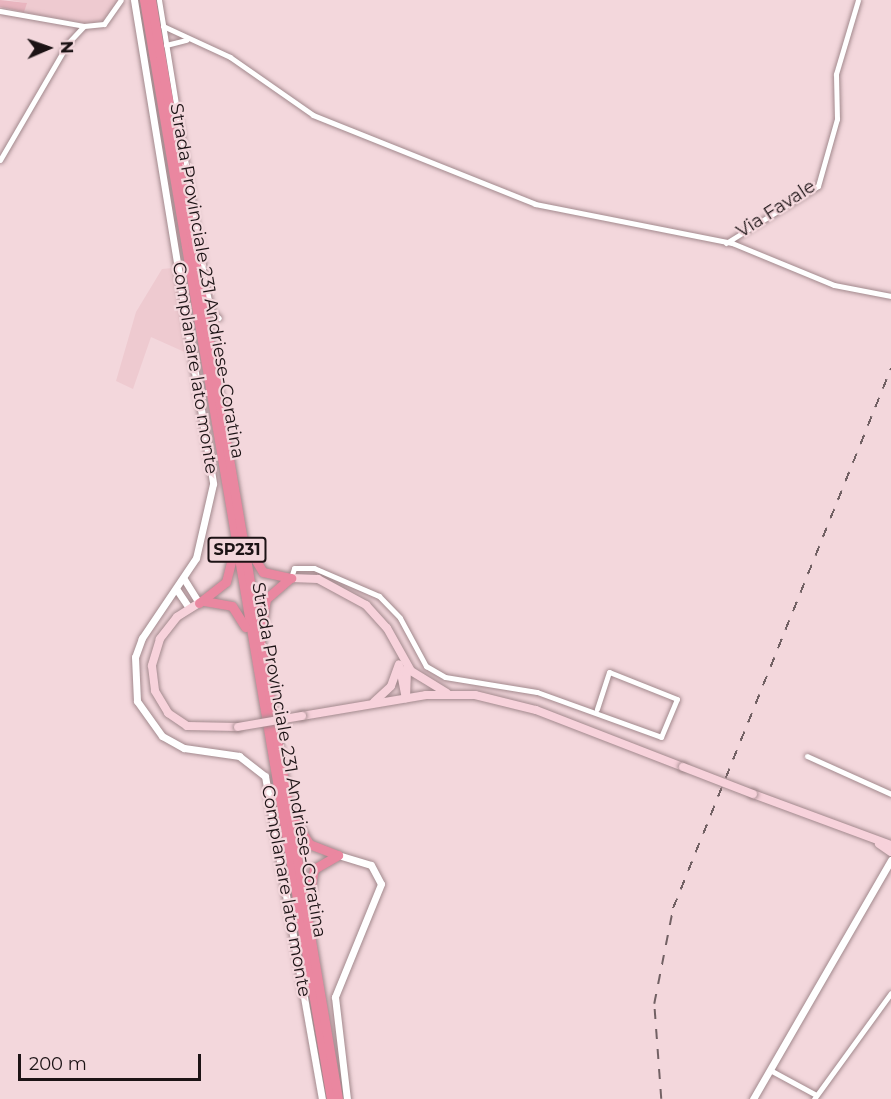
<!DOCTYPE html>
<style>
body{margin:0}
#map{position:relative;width:891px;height:1099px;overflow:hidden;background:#f3d7dc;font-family:Montserrat,sans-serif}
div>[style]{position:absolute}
.built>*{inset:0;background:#eecad0}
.green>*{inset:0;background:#e9b5bf}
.roads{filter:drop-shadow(0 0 2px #a2898d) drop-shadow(0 0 2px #a2898d)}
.minor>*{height:5px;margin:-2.5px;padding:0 2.5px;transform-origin:2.5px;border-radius:2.5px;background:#fff}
.tertiary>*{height:7px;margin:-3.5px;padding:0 3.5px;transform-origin:3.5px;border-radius:3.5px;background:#fff}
.secondary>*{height:8px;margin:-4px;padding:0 4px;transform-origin:4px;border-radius:4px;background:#f7d2db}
.trunk>*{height:9px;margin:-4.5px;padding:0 4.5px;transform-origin:4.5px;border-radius:4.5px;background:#ea87a0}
.rail>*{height:1.5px;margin-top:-0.75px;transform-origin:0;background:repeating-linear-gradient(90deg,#726164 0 10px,transparent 0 20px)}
.bridges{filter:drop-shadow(0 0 2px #a2898d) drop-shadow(0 0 2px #a2898d)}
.secondary-bridge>*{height:8px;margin:-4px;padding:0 4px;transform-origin:4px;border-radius:4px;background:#f7d2db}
span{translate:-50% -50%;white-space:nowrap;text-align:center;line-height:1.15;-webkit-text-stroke:4.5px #f3d7dc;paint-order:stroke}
.shield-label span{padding:2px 4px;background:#f3d7dc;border:2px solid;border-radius:4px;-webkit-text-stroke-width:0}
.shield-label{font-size:16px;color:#1c1315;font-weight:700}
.street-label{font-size:18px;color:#1c1315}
.north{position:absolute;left:18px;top:18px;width:60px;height:60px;-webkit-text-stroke:4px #f3d7dc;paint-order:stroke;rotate:88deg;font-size:16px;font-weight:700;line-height:24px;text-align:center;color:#1c1315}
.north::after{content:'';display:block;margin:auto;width:21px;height:27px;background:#1c1315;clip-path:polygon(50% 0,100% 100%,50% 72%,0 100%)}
.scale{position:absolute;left:18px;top:1054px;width:183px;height:27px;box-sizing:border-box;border:3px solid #1c1315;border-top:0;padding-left:8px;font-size:18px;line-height:21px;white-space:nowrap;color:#1c1315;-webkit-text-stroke:4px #f3d7dc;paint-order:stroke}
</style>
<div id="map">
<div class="built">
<div style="clip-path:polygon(9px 0,119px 0,103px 21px,89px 24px,24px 12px,26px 3px)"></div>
<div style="clip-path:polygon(173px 268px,189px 354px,151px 337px,133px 389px,116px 381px,136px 312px,162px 269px)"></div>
</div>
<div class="green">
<div style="clip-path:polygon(0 0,27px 3px,24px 12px,0 7px)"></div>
</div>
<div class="roads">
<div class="minor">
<div style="left:159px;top:0;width:291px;rotate:80.7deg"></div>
<div style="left:206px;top:287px;width:26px;rotate:77deg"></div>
<div style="left:212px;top:312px;width:9px;rotate:41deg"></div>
<div style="left:0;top:11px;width:85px;rotate:10.1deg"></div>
<div style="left:84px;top:26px;width:20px;rotate:-6deg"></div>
<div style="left:104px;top:24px;width:29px;rotate:-55deg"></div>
<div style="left:163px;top:26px;width:74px;rotate:24.8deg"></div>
<div style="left:230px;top:57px;width:101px;rotate:34.9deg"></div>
<div style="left:313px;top:115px;width:239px;rotate:21.8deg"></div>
<div style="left:535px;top:204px;width:201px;rotate:11.2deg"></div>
<div style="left:732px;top:243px;width:110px;rotate:22.4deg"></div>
<div style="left:834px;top:285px;width:58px;rotate:10.9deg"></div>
<div style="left:166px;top:45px;width:21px;rotate:-14deg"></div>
<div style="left:0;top:160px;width:135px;rotate:-59.8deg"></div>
<div style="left:68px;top:43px;width:23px;rotate:-47deg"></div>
<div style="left:726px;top:243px;width:108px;rotate:-31.8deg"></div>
<div style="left:818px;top:186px;width:70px;rotate:-74.2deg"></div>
<div style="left:837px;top:119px;width:45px;rotate:-91.3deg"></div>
<div style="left:836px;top:74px;width:77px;rotate:-73.4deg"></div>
<div style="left:291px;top:578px;width:10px;rotate:-73deg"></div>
<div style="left:294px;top:568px;width:20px"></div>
<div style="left:314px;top:568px;width:71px;rotate:23.3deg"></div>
<div style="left:379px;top:596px;width:30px;rotate:46deg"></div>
<div style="left:400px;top:618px;width:55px;rotate:61.6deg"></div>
<div style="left:426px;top:666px;width:22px;rotate:30deg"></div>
<div style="left:445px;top:677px;width:93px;rotate:9.3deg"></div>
<div style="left:537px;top:692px;width:132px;rotate:19.9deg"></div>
<div style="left:661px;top:737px;width:41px;rotate:-67.2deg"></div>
<div style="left:677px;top:699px;width:73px;rotate:-158.3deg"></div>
<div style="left:609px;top:672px;width:39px;rotate:108deg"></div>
<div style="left:807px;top:756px;width:92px;rotate:24.3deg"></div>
<div style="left:770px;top:1070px;width:52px;rotate:28.5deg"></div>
<div style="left:814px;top:1099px;width:131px;rotate:-54deg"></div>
</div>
<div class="tertiary">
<div style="left:134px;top:0;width:490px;rotate:80.7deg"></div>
<div style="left:213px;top:484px;width:76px;rotate:102.9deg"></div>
<div style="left:196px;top:558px;width:97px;rotate:124deg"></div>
<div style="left:142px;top:638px;width:20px;rotate:110deg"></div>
<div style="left:135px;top:657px;width:44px;rotate:87.4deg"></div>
<div style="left:137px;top:701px;width:43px;rotate:54.5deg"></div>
<div style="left:162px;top:736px;width:25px;rotate:29deg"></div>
<div style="left:184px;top:748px;width:56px;rotate:8.3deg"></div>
<div style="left:239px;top:756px;width:33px;rotate:38deg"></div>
<div style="left:265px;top:776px;width:328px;rotate:80deg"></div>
<div style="left:184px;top:579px;width:28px;rotate:58deg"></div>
<div style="left:177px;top:590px;width:22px;rotate:56deg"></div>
<div style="left:338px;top:855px;width:34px;rotate:17deg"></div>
<div style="left:371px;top:865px;width:21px;rotate:62deg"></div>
<div style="left:381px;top:884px;width:122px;rotate:112.2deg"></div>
<div style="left:335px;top:997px;width:103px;rotate:83.3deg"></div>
<div style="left:753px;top:1099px;width:276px;rotate:-60deg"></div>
</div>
<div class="secondary">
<div style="left:291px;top:578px;width:27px;rotate:2deg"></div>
<div style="left:318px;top:579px;width:55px;rotate:28.4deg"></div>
<div style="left:366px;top:605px;width:31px;rotate:48deg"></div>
<div style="left:387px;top:628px;width:49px;rotate:60.8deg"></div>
<div style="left:411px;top:671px;width:42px;rotate:31.4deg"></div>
<div style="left:199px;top:603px;width:26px;rotate:148deg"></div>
<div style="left:177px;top:617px;width:28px;rotate:128deg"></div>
<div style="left:160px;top:639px;width:28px;rotate:107deg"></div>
<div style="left:152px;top:666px;width:25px;rotate:83deg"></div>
<div style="left:155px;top:691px;width:26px;rotate:59deg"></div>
<div style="left:168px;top:713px;width:23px;rotate:34deg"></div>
<div style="left:187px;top:726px;width:51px;rotate:1.1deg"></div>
<div style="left:400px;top:668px;width:31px;rotate:79deg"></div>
<div style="left:406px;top:698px;width:30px;rotate:-88deg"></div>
<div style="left:374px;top:702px;width:23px;rotate:-43deg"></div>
<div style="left:391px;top:686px;width:23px;rotate:-70deg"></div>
<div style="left:302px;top:716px;width:126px;rotate:-9.6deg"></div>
<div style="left:426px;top:695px;width:49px"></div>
<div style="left:475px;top:695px;width:63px;rotate:13.8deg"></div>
<div style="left:536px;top:710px;width:158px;rotate:21.2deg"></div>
<div style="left:753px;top:794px;width:147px;rotate:20.3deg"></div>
<div style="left:879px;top:844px;width:14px;rotate:34deg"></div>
</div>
<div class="trunk">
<div style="left:144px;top:0;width:1115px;rotate:80.34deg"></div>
<div style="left:151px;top:0;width:1115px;rotate:80.34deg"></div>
<div style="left:249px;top:549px;width:27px;rotate:59deg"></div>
<div style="left:263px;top:572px;width:29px;rotate:12deg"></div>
<div style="left:204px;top:601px;width:28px;rotate:10deg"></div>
<div style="left:232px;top:606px;width:25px;rotate:58deg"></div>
<div style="left:199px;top:603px;width:34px;rotate:-38deg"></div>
<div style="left:226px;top:582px;width:30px;rotate:-76deg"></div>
<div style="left:262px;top:624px;width:25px;rotate:-81deg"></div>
<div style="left:266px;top:599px;width:32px;rotate:-41deg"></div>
<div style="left:296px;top:822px;width:26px;rotate:59deg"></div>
<div style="left:309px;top:844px;width:31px;rotate:21deg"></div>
<div style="left:309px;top:897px;width:28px;rotate:-80deg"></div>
<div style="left:314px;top:869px;width:28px;rotate:-30deg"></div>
</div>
</div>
<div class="rail">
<div style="left:661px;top:1099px;width:95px;rotate:-94.2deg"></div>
<div style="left:654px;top:1004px;width:98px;rotate:-78.8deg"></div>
<div style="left:673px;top:908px;width:582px;rotate:-68.02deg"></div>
</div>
<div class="bridges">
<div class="secondary-bridge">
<div style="left:238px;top:727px;width:65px;rotate:-9.8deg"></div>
<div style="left:683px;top:767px;width:75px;rotate:21.1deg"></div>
</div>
</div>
<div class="shield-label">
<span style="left:237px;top:550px">SP231</span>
</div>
<div class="street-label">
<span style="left:776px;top:209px;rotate:-33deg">Via Favale</span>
<span style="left:207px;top:281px;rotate:80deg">Strada Provinciale 231 Andriese-Coratina</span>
<span style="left:195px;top:368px;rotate:81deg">Complanare lato monte</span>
<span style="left:289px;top:760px;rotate:80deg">Strada Provinciale 231 Andriese-Coratina</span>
<span style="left:286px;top:891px;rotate:80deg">Complanare lato monte</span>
</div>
<div class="north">N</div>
<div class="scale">200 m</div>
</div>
